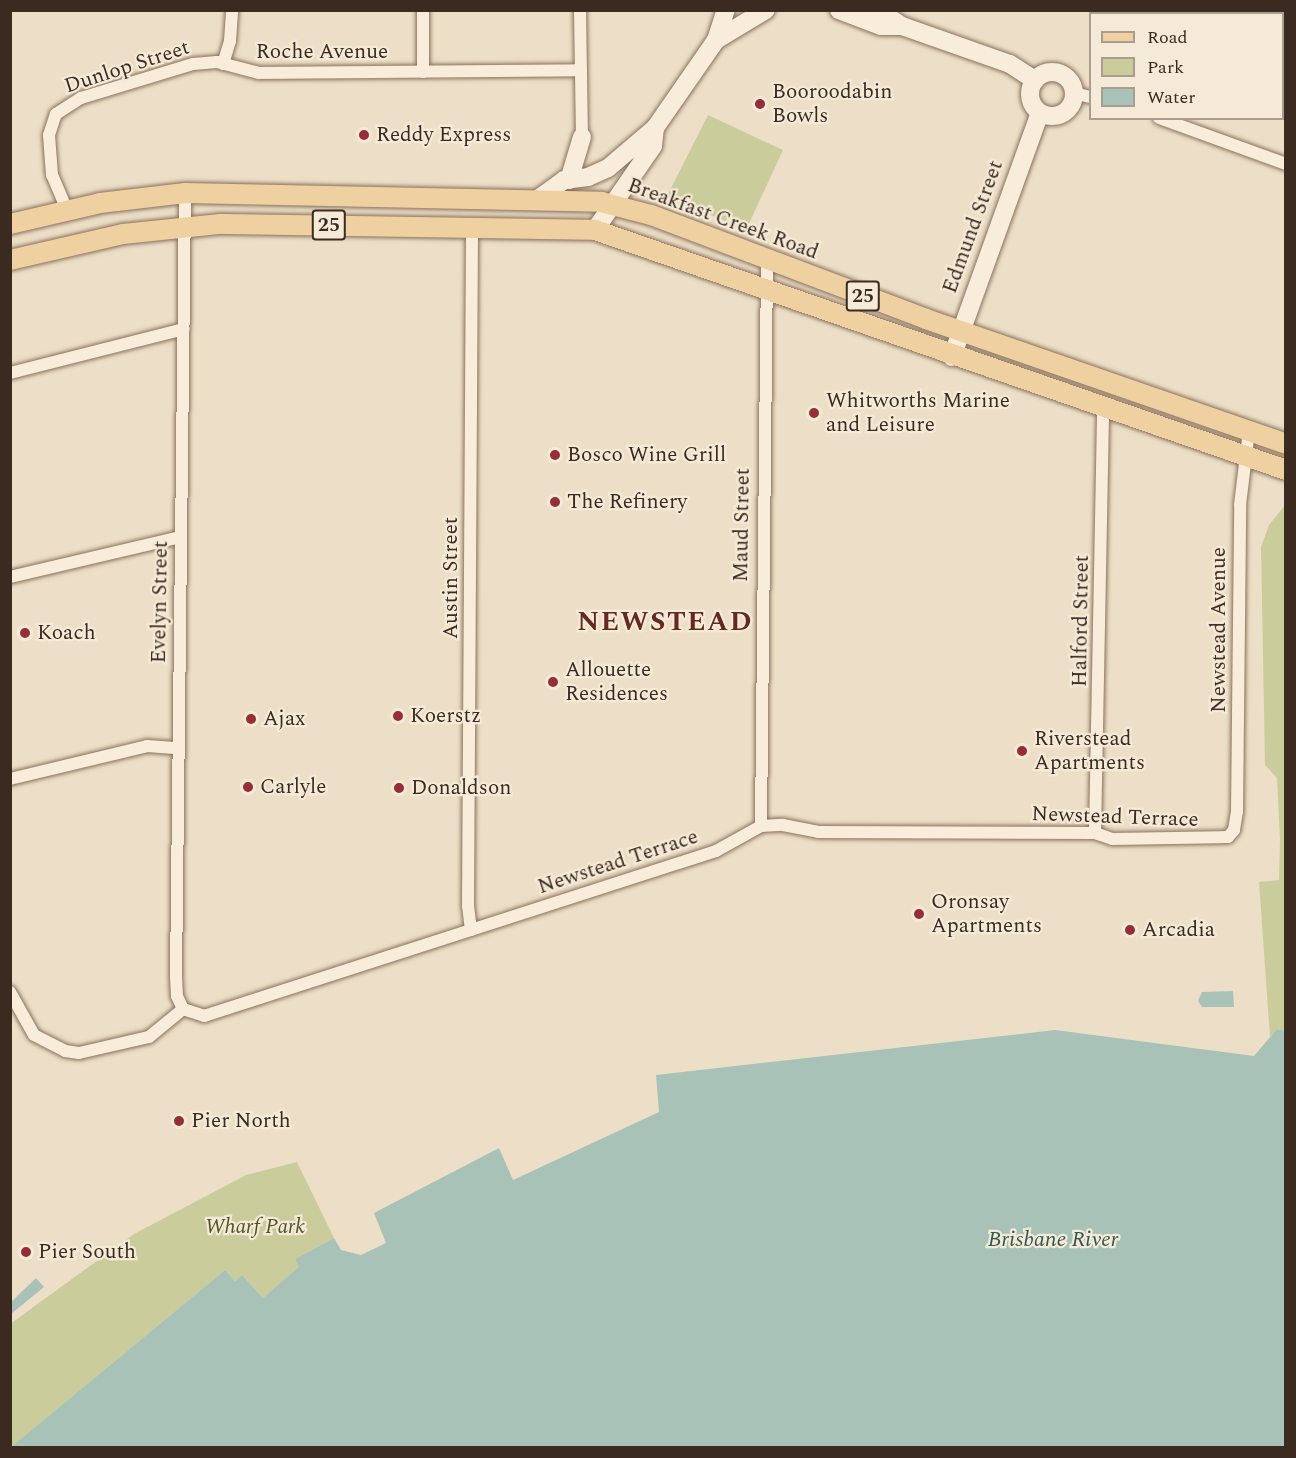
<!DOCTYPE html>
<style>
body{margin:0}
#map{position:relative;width:1296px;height:1458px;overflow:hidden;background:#eddfc7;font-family:Spectral,serif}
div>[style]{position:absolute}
.green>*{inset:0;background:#cacc9b}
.water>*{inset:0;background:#a8c2b8}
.roads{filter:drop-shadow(0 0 2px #89715d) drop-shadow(0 0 2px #89715d)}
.street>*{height:12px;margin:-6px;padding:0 6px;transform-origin:6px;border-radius:6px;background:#f8eddb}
.secondary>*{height:18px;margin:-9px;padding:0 9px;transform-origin:9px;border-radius:9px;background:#f8eddb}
.secondary>.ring{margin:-9px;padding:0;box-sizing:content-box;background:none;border:18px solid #f8eddb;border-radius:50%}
.primary>*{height:20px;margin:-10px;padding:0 10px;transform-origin:10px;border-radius:10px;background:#efd0a1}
.dots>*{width:16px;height:16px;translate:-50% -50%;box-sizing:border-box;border:3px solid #f5ead7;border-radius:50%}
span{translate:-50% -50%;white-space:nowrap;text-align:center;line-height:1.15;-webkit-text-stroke:4.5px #f5ead7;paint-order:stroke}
.shield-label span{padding:2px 4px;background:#f5ead7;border:2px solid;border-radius:4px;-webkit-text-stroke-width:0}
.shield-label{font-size:20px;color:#3a2a20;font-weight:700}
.street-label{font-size:21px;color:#3a2a20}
.poi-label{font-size:21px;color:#3a2a20}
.left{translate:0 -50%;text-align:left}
.park-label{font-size:21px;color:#4e5627;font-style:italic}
.water-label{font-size:22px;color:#305953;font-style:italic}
.district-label{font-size:27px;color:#652921;font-weight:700;letter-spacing:1.5px}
.frame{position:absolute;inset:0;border:12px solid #3a2a20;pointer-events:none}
.legend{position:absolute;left:1089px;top:12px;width:195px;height:108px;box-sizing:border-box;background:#f5ead7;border:2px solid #aa9d8e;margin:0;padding:8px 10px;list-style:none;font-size:18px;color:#3a2a20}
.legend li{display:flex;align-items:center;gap:12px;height:30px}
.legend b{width:30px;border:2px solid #aa9d8e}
</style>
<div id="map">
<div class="green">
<div style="clip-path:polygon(708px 115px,783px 150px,746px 230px,667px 196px)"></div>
<div style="clip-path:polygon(1285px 505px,1286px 1031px,1277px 1029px,1270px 1037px,1259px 882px,1279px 880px,1280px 840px,1277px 778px,1265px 765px,1261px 547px,1269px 525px)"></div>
<div style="clip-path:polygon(297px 1162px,334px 1238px,295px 1259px,300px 1267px,263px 1298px,242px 1275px,235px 1281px,225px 1270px,11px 1447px,10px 1324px,134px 1234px,246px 1175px)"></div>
</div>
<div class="water">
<div style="clip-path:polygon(1233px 991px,1234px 1007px,1202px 1007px,1198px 1001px,1202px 992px)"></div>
<div style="clip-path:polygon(1277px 1029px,1286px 1031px,1285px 1447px,11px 1447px,225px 1270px,235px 1281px,242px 1275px,263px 1298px,299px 1267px,295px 1259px,334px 1238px,341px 1250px,361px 1255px,386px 1243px,374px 1213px,499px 1148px,513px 1180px,659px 1112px,656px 1075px,1055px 1030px,1254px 1056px)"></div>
<div style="clip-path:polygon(36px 1278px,44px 1287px,11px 1314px,11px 1302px)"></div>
</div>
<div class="roads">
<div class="street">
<div style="left:423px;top:10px;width:62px;rotate:90deg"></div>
<div style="left:580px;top:10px;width:127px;rotate:89.1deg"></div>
<div style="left:1255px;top:10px;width:10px;rotate:24deg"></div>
<div style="left:1282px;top:20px;width:4px;rotate:14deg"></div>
<div style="left:223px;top:64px;width:24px;rotate:-73deg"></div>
<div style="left:230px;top:41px;width:31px;rotate:-86deg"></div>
<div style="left:1074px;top:93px;width:16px;rotate:14deg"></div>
<div style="left:1159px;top:118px;width:135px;rotate:19.9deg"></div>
<div style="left:67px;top:210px;width:38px;rotate:-113deg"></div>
<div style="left:52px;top:175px;width:40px;rotate:-94.3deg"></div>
<div style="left:49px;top:135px;width:22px;rotate:-72deg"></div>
<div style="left:56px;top:114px;width:30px;rotate:-33deg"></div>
<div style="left:81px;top:98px;width:117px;rotate:-16.9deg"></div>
<div style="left:193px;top:64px;width:24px;rotate:-5deg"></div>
<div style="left:217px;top:62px;width:43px;rotate:14.7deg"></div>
<div style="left:259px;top:73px;width:322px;rotate:-0.5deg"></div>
<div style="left:10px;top:373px;width:179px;rotate:-14.2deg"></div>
<div style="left:10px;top:577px;width:175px;rotate:-13.2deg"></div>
<div style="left:10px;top:779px;width:141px;rotate:-13.5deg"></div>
<div style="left:147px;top:746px;width:31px;rotate:4deg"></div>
<div style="left:761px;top:826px;width:566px;rotate:-89.39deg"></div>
<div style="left:1095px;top:833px;width:425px;rotate:-88.9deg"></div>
<div style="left:471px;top:930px;width:24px;rotate:-97deg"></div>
<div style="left:468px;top:906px;width:680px;rotate:-89.66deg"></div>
<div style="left:10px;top:992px;width:49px;rotate:60.8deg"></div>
<div style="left:34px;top:1035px;width:35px;rotate:27deg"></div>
<div style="left:65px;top:1051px;width:14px;rotate:8deg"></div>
<div style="left:79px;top:1053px;width:72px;rotate:-12.9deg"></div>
<div style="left:149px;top:1037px;width:44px;rotate:-39.5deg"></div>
<div style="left:183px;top:1009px;width:22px;rotate:18deg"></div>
<div style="left:204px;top:1016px;width:538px;rotate:-17.86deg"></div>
<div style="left:716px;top:851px;width:51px;rotate:-29.1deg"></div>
<div style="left:761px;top:826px;width:22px;rotate:-3deg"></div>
<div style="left:783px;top:825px;width:36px;rotate:11deg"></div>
<div style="left:818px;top:832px;width:277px;rotate:0.2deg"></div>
<div style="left:1095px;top:833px;width:18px;rotate:19deg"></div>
<div style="left:1112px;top:839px;width:116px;rotate:-1deg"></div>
<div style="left:1228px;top:837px;width:9px;rotate:-49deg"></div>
<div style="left:1234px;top:830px;width:18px;rotate:-81deg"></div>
<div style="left:1237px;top:812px;width:307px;rotate:-89.4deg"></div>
<div style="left:1240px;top:505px;width:75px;rotate:-83.1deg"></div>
<div style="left:183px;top:1009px;width:14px;rotate:-115deg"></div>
<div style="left:177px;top:996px;width:19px;rotate:-93deg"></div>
<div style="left:176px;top:977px;width:784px;rotate:-89.34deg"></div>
</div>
<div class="secondary">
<div style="left:839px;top:10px;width:45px;rotate:20.9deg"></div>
<div style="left:881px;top:26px;width:21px"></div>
<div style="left:878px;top:10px;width:29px;rotate:34deg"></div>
<div style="left:902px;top:26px;width:114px;rotate:19.4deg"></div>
<div style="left:1010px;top:64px;width:30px;rotate:33deg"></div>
<div style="left:716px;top:40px;width:58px;rotate:-31deg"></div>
<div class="ring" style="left:1030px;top:72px;width:26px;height:26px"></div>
<div style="left:569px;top:180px;width:45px;rotate:-73.2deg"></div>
<div style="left:538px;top:199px;width:32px;rotate:-36deg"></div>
<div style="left:564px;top:180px;width:24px;rotate:-7deg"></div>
<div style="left:588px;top:177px;width:22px;rotate:-24deg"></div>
<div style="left:608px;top:168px;width:62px;rotate:-40.4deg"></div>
<div style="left:655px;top:128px;width:107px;rotate:-55.3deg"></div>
<div style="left:716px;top:40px;width:32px;rotate:-72deg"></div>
<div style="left:595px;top:230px;width:102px;rotate:-55.4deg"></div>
<div style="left:653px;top:146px;width:18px;rotate:-84deg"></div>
<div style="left:952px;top:357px;width:259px;rotate:-70.2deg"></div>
</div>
<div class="primary">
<div style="left:10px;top:224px;width:92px;rotate:-13.1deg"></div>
<div style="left:100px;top:203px;width:86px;rotate:-6.7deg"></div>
<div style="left:185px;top:193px;width:416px;rotate:1.2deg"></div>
<div style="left:601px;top:202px;width:52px;rotate:14.6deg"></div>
<div style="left:651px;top:215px;width:294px;rotate:20.7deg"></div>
<div style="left:926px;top:319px;width:381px;rotate:19.1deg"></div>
<div style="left:10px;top:260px;width:116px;rotate:-13deg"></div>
<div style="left:123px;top:234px;width:98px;rotate:-5.9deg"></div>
<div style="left:220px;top:224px;width:375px;rotate:0.9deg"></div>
<div style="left:595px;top:230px;width:731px;rotate:19.15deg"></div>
</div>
</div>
<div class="dots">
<div style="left:760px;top:104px;background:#962e38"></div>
<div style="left:364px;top:135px;background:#962e38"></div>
<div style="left:814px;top:413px;background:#962e38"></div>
<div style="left:555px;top:455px;background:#962e38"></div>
<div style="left:555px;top:502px;background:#962e38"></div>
<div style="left:25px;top:633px;background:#962e38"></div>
<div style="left:553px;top:682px;background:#962e38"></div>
<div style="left:398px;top:716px;background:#962e38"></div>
<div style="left:251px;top:719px;background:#962e38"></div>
<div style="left:1022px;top:751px;background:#962e38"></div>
<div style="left:248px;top:787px;background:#962e38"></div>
<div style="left:399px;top:788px;background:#962e38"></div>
<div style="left:919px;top:914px;background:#962e38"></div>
<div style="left:1130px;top:930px;background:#962e38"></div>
<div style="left:179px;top:1121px;background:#962e38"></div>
<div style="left:26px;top:1252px;background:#962e38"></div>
</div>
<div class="shield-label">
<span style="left:329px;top:225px">25</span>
<span style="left:863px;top:296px">25</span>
</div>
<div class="street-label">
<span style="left:322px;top:52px">Roche Avenue</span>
<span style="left:127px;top:67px;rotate:-18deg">Dunlop Street</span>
<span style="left:723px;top:219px;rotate:20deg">Breakfast Creek Road</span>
<span style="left:973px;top:227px;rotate:-70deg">Edmund Street</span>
<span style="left:742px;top:525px;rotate:-89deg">Maud Street</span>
<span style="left:451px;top:578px;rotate:-90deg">Austin Street</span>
<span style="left:160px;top:602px;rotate:-89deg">Evelyn Street</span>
<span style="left:1081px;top:621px;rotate:-89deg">Halford Street</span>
<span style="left:1219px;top:630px;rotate:-90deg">Newstead Avenue</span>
<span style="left:1115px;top:817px;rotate:2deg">Newstead Terrace</span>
<span style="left:618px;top:862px;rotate:-18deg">Newstead Terrace</span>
</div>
<div class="poi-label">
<span class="left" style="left:772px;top:104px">Booroodabin<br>Bowls</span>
<span class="left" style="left:376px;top:135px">Reddy Express</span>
<span class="left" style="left:826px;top:413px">Whitworths Marine<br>and Leisure</span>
<span class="left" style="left:567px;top:455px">Bosco Wine Grill</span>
<span class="left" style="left:567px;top:502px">The Refinery</span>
<span class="left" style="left:37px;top:633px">Koach</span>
<span class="left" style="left:565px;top:682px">Allouette<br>Residences</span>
<span class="left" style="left:410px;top:716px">Koerstz</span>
<span class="left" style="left:263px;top:719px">Ajax</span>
<span class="left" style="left:1034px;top:751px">Riverstead<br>Apartments</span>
<span class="left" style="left:260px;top:787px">Carlyle</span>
<span class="left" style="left:411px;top:788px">Donaldson</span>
<span class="left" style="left:931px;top:914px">Oronsay<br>Apartments</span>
<span class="left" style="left:1142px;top:930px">Arcadia</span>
<span class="left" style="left:191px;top:1121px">Pier North</span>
<span class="left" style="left:38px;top:1252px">Pier South</span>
</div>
<div class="park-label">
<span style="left:255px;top:1227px">Wharf Park</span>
</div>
<div class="water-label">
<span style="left:1053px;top:1240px">Brisbane River</span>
</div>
<div class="district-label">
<span style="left:665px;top:623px">NEWSTEAD</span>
</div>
<div class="frame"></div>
<ul class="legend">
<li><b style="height:8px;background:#efd0a1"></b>Road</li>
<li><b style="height:16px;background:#cacc9b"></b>Park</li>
<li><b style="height:16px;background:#a8c2b8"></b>Water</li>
</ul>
</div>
